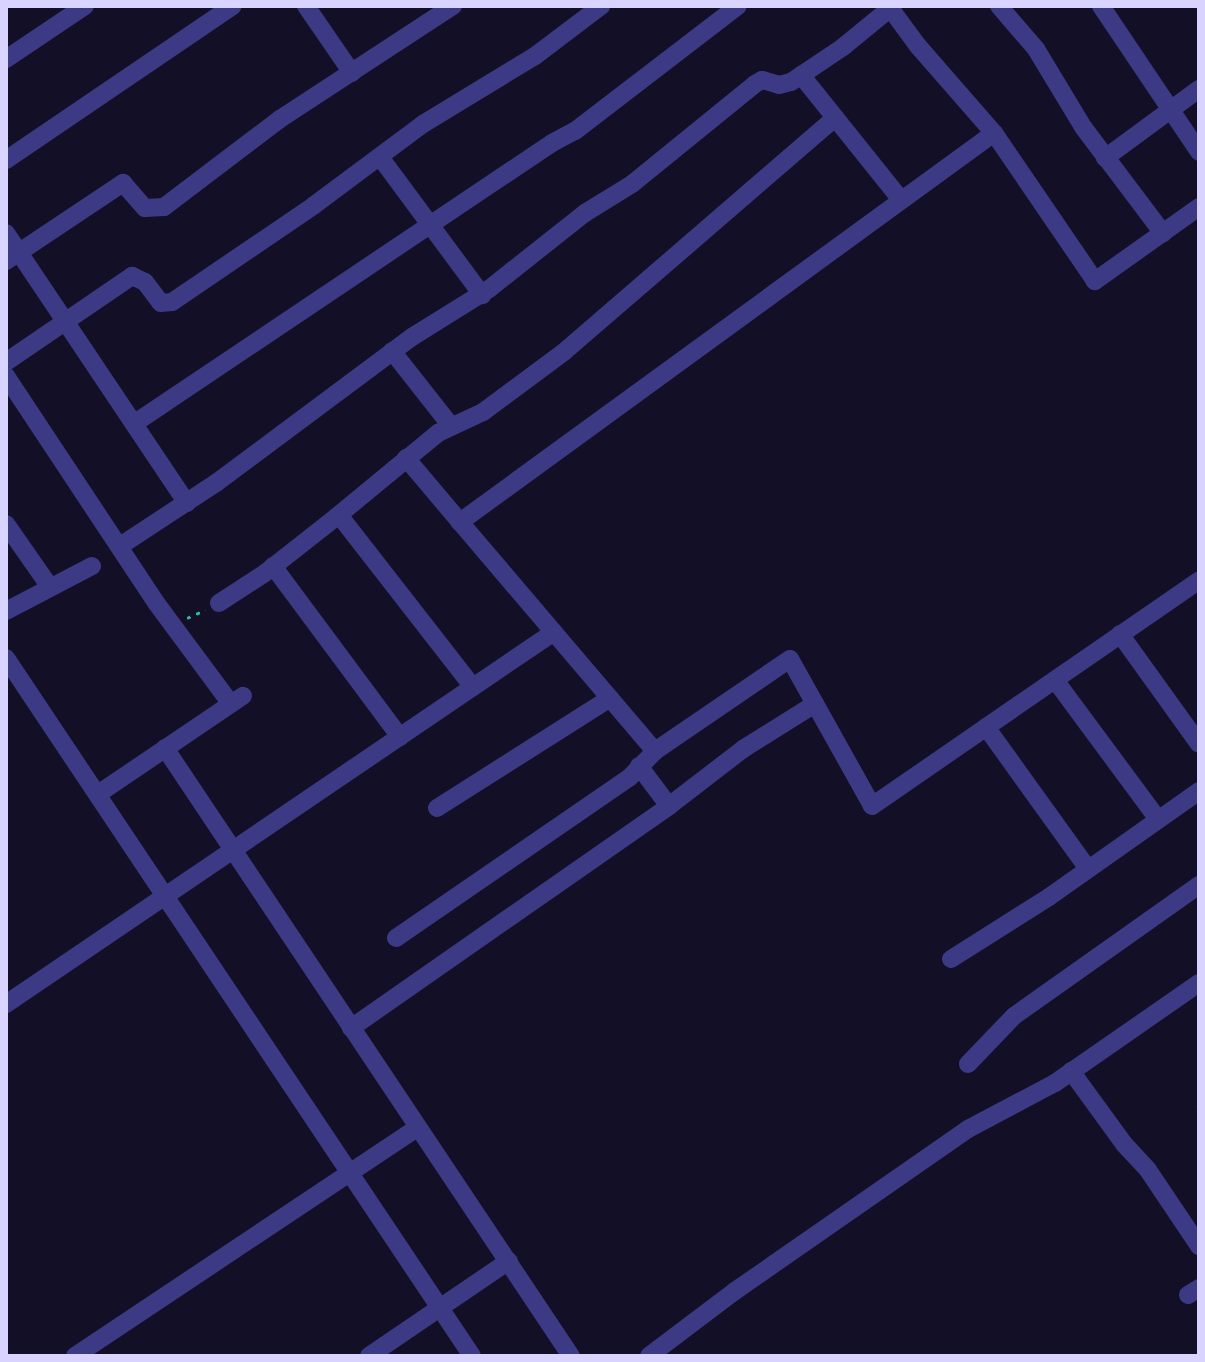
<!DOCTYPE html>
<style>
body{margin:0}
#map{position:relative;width:1205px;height:1362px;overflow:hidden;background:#130f26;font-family:"Alegreya Sans",sans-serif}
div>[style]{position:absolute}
.path>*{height:3px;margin-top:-1.5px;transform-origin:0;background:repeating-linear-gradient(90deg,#2fb8b0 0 4px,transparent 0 10px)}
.minor>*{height:18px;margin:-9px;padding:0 9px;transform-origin:9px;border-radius:9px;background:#3d3a85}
span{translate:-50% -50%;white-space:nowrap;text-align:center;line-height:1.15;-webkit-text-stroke:6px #130f26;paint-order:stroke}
.frame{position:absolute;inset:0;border:8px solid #d9d4ff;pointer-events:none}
</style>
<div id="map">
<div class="path">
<div style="left:187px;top:618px;width:20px;rotate:-24deg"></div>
<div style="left:1198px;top:1105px;width:2px;rotate:63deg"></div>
</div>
<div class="minor">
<div style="left:306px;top:6px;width:81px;rotate:55.5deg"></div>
<div style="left:999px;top:6px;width:57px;rotate:49.3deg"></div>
<div style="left:1036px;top:49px;width:91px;rotate:58.9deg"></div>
<div style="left:1083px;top:127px;width:133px;rotate:53deg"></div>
<div style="left:1101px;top:6px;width:176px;rotate:56.1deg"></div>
<div style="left:890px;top:8px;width:47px;rotate:53.6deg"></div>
<div style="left:918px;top:46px;width:116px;rotate:48.9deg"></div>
<div style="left:6px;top:59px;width:95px;rotate:-33.9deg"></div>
<div style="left:801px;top:75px;width:160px;rotate:51.3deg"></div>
<div style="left:380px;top:157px;width:172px;rotate:53.5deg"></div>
<div style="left:1105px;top:158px;width:117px;rotate:-36.3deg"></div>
<div style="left:6px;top:160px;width:274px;rotate:-34.2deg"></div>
<div style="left:1199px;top:207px;width:128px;rotate:144.6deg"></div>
<div style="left:1095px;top:281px;width:179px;rotate:-124.3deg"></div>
<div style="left:994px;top:133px;width:661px;rotate:143.93deg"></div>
<div style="left:460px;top:522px;width:301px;rotate:49.6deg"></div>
<div style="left:655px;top:751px;width:163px;rotate:-34.3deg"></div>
<div style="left:790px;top:659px;width:168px;rotate:60.8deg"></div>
<div style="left:872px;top:806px;width:397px;rotate:-34.6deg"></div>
<div style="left:6px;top:233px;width:325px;rotate:56.2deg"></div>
<div style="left:6px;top:261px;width:141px;rotate:-33.7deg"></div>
<div style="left:123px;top:183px;width:33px;rotate:49deg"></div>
<div style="left:145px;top:208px;width:19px;rotate:-3deg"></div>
<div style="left:164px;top:207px;width:146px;rotate:-37.2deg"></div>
<div style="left:280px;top:119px;width:207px;rotate:-33.2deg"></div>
<div style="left:392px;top:351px;width:95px;rotate:51.8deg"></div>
<div style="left:6px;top:362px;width:153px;rotate:-34.3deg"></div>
<div style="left:132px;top:276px;width:14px;rotate:25deg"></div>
<div style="left:145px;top:282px;width:26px;rotate:53deg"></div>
<div style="left:161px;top:303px;width:11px;rotate:-5deg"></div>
<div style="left:172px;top:302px;width:171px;rotate:-34.2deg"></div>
<div style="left:313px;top:206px;width:137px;rotate:-36.7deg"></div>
<div style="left:423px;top:124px;width:131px;rotate:-31.3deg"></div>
<div style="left:535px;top:56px;width:83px;rotate:-37.1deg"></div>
<div style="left:6px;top:376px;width:273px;rotate:56.5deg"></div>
<div style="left:157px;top:604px;width:124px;rotate:53.5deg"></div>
<div style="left:135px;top:423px;width:502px;rotate:-33.88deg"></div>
<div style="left:552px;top:143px;width:26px;rotate:-28deg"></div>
<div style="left:575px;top:131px;width:205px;rotate:-37.5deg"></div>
<div style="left:406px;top:458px;width:84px;rotate:49.8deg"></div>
<div style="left:339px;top:515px;width:218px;rotate:52.1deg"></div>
<div style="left:6px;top:524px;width:77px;rotate:55.1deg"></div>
<div style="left:120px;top:546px;width:115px;rotate:-33.3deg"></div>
<div style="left:216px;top:483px;width:244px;rotate:-36.7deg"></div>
<div style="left:412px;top:337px;width:91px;rotate:-31.9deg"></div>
<div style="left:489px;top:289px;width:122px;rotate:-38.4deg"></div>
<div style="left:585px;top:213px;width:55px;rotate:-31.7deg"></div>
<div style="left:632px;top:184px;width:159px;rotate:-39.1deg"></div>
<div style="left:755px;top:84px;width:8px;rotate:-30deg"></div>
<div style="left:762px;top:80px;width:18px;rotate:16deg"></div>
<div style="left:779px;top:85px;width:12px;rotate:-14deg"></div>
<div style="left:791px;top:82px;width:63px;rotate:-33.9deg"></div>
<div style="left:843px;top:47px;width:65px;rotate:-39.4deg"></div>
<div style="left:273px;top:566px;width:213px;rotate:53.4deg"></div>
<div style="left:219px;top:603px;width:55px;rotate:-33.1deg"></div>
<div style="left:265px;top:573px;width:89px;rotate:-38.2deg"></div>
<div style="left:335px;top:518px;width:134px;rotate:-39.5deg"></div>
<div style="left:438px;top:433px;width:50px;rotate:-25deg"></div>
<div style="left:483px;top:412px;width:102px;rotate:-36.6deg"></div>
<div style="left:565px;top:351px;width:355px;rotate:-40.8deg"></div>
<div style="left:6px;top:611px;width:97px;rotate:-27.6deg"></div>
<div style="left:1120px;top:634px;width:135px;rotate:54.3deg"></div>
<div style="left:6px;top:658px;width:839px;rotate:56.27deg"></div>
<div style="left:1055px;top:680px;width:173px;rotate:53.5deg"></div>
<div style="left:986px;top:727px;width:175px;rotate:54.3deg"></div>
<div style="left:165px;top:748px;width:731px;rotate:56.27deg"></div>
<div style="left:639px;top:766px;width:50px;rotate:53.1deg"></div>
<div style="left:98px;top:794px;width:175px;rotate:-34.1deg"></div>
<div style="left:437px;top:808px;width:205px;rotate:-32.4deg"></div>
<div style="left:396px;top:938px;width:283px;rotate:-34.5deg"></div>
<div style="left:629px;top:778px;width:37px;rotate:-46deg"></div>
<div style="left:951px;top:959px;width:116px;rotate:-32.3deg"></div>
<div style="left:1049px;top:897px;width:184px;rotate:-35.2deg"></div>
<div style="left:6px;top:1004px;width:662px;rotate:-34.17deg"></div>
<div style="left:351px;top:1028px;width:388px;rotate:-34.9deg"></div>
<div style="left:669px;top:806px;width:93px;rotate:-37.6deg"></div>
<div style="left:743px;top:749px;width:85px;rotate:-32deg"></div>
<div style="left:968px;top:1064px;width:66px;rotate:-46.2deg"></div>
<div style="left:1014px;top:1016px;width:227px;rotate:-35.3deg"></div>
<div style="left:1071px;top:1071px;width:90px;rotate:54deg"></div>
<div style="left:1124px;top:1144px;width:35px;rotate:47deg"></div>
<div style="left:1148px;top:1170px;width:92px;rotate:56.1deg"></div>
<div style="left:1188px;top:1295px;width:13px;rotate:-32deg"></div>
<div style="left:75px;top:1356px;width:412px;rotate:-33.7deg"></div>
<div style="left:369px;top:1356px;width:169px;rotate:-34.2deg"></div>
<div style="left:649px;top:1356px;width:108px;rotate:-37.1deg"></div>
<div style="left:735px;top:1291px;width:284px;rotate:-34.8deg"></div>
<div style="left:968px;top:1129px;width:98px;rotate:-27.9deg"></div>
<div style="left:1055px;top:1083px;width:175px;rotate:-34.8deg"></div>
</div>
<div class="frame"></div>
</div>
